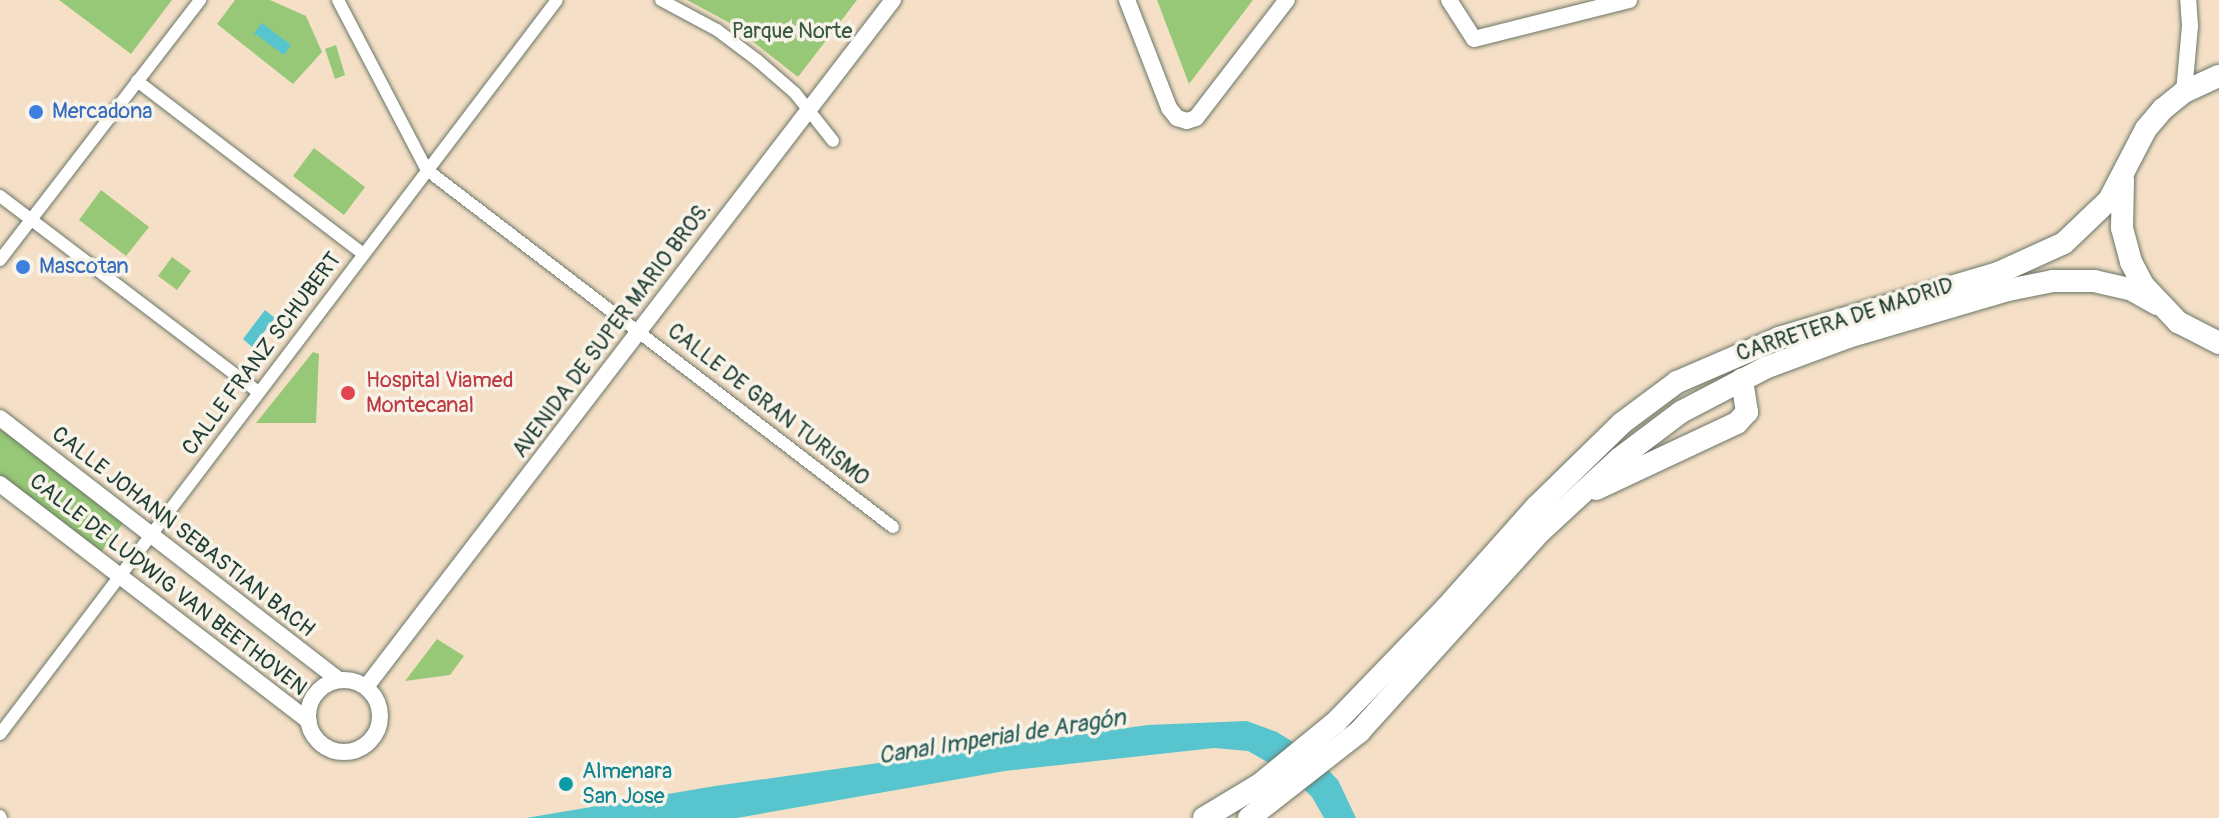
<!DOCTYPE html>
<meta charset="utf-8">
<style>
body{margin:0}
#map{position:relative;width:2219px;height:818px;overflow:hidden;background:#f5e0c7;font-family:Pangolin,sans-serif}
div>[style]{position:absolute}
.green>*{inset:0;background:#97c877}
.water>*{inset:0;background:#57c4ce}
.roads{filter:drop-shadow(0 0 2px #6a7667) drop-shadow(0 0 2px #6a7667)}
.minor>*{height:12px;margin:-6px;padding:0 6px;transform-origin:6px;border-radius:6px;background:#fff}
.tertiary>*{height:16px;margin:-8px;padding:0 8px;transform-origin:8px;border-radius:8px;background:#fff}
.tertiary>.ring{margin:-8px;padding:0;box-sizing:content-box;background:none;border:16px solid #fff;border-radius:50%}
.trunk>*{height:22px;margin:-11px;padding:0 11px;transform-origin:11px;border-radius:11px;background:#fff}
.dots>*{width:22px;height:22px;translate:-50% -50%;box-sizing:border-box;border:4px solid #f7f3e8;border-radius:50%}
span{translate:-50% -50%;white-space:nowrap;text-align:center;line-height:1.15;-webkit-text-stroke:7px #f7f3e8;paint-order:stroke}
.park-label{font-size:22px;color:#375941}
.shop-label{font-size:22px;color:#366cbe}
.left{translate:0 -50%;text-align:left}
.street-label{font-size:22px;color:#1f3d34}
.health-label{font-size:22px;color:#be3a42}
.culture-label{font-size:22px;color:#0d838f}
.water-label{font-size:24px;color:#2d5f5a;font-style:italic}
</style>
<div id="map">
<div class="green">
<div style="clip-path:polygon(59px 0,172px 0,131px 54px)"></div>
<div style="clip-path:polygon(235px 0,270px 0,306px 16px,322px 52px,293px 84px,217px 24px)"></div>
<div style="clip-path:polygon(687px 0,857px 0,798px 77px,728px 22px)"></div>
<div style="clip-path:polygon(1157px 0,1253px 0,1189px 84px)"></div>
<div style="clip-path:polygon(336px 45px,345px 75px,335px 79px,325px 49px)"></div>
<div style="clip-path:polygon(314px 148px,365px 187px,344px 215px,293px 176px)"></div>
<div style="clip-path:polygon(101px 190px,149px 227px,126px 256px,79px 220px)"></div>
<div style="clip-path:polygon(172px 257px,191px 271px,177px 290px,158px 276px)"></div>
<div style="clip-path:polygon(313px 352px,319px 354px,316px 423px,256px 423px)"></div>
<div style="clip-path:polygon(0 426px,125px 521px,100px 553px,0 477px)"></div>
<div style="clip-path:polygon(437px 639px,464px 656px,450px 675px,405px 681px)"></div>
</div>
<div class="water">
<div style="clip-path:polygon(262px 23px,291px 45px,284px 55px,254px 33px)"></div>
<div style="clip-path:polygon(265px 310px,275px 318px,252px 347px,243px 339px)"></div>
<div style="clip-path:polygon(1247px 721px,1277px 732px,1312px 754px,1338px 780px,1356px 818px,1324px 818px,1312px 797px,1290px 775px,1248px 751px,1214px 748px,1005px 771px,737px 818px,526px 818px,715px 786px,1148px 725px)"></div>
</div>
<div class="roads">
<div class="minor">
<div style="left:338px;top:0;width:192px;rotate:62.4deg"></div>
<div style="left:427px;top:170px;width:587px;rotate:37.46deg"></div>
<div style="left:661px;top:0;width:64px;rotate:28.2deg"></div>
<div style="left:717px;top:30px;width:50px;rotate:36.9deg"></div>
<div style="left:757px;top:60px;width:50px;rotate:41deg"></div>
<div style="left:795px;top:93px;width:61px;rotate:51.6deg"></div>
<div style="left:137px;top:81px;width:285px;rotate:37.4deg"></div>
<div style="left:0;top:196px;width:324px;rotate:37.2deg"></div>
<div style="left:0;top:260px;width:328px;rotate:-52.4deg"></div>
<div style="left:0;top:734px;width:921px;rotate:-52.81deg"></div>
<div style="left:0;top:816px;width:2px;rotate:63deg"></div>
</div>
<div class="tertiary">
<div style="left:1127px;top:0;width:116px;rotate:68.7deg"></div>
<div style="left:1169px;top:108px;width:13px;rotate:51deg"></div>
<div style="left:1177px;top:118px;width:10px;rotate:17deg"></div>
<div style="left:1187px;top:121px;width:9px;rotate:-18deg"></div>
<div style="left:1196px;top:118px;width:149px;rotate:-52.4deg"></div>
<div style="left:1449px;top:0;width:46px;rotate:57.3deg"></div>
<div style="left:1474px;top:39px;width:160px;rotate:-14.1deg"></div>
<div style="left:2184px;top:92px;width:66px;rotate:-84.8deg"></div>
<div style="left:2190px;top:26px;width:26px;rotate:-94deg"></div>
<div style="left:0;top:418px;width:428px;rotate:37.7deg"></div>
<div style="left:0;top:484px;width:389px;rotate:37.5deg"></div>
<div class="ring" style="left:308px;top:680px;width:56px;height:56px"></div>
<div style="left:366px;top:687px;width:866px;rotate:-52.51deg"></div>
</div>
<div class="trunk">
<div style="left:2123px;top:180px;width:48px;rotate:91.2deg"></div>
<div style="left:2122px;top:228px;width:35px;rotate:75deg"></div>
<div style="left:2131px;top:262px;width:27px;rotate:62deg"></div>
<div style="left:2144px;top:286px;width:50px;rotate:46.6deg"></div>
<div style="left:2178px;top:322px;width:46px;rotate:27.1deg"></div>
<div style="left:1596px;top:489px;width:156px;rotate:-25.1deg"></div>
<div style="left:1737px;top:423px;width:15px;rotate:-48deg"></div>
<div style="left:1747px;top:412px;width:33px;rotate:-99deg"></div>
<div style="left:1204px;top:818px;width:64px;rotate:-31deg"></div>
<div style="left:1259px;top:785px;width:99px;rotate:-39.3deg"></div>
<div style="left:1336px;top:722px;width:158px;rotate:-46deg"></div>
<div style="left:1446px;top:608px;width:135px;rotate:-48.3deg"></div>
<div style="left:1536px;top:507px;width:120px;rotate:-44.3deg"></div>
<div style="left:1622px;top:423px;width:69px;rotate:-36.7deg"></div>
<div style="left:1677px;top:382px;width:111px;rotate:-23.3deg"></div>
<div style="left:1779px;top:338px;width:228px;rotate:-16.5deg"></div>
<div style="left:1998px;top:273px;width:72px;rotate:-24.4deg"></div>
<div style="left:2064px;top:243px;width:62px;rotate:-43.7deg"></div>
<div style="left:2109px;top:200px;width:80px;rotate:-62.5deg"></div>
<div style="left:2146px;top:129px;width:26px;rotate:-50deg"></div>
<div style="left:2163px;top:109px;width:27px;rotate:-39deg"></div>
<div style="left:2184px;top:92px;width:38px;rotate:-25deg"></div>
<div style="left:1249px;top:818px;width:140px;rotate:-38deg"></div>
<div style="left:1359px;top:732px;width:270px;rotate:-47.9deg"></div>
<div style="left:1540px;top:532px;width:109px;rotate:-42.8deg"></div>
<div style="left:1620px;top:458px;width:76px;rotate:-37deg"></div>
<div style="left:1681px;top:412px;width:95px;rotate:-27.6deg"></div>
<div style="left:1765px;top:368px;width:89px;rotate:-20.5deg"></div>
<div style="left:1848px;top:337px;width:167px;rotate:-16.4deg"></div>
<div style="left:2008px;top:290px;width:46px;rotate:-11.3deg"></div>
<div style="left:2053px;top:281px;width:41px"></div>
<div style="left:2094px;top:281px;width:37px;rotate:13deg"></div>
<div style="left:2130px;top:289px;width:31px;rotate:29deg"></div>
</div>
</div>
<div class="dots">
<div style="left:36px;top:112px;background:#3f7fe0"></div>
<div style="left:23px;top:267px;background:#3f7fe0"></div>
<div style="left:348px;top:393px;background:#e0444e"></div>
<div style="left:566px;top:784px;background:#0f9aa8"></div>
</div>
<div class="park-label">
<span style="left:792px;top:32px">Parque Norte</span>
</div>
<div class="shop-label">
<span class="left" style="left:52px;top:112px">Mercadona</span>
<span class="left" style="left:39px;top:267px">Mascotan</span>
</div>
<div class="street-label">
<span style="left:1845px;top:320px;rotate:-18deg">CARRETERA DE MADRID</span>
<span style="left:612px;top:330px;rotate:-53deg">AVENIDA DE SUPER MARIO BROS.</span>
<span style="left:262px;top:354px;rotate:-53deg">CALLE FRANZ SCHUBERT</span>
<span style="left:768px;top:405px;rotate:38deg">CALLE DE GRAN TURISMO</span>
<span style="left:183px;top:532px;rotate:38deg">CALLE JOHANN SEBASTIAN BACH</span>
<span style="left:168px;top:585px;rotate:38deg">CALLE DE LUDWIG VAN BEETHOVEN</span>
</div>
<div class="health-label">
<span class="left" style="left:366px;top:393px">Hospital Viamed<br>Montecanal</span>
</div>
<div class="culture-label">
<span class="left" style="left:582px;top:784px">Almenara<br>San Jose</span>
</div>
<div class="water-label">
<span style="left:1002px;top:737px;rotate:-9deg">Canal Imperial de Aragón</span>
</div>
</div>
